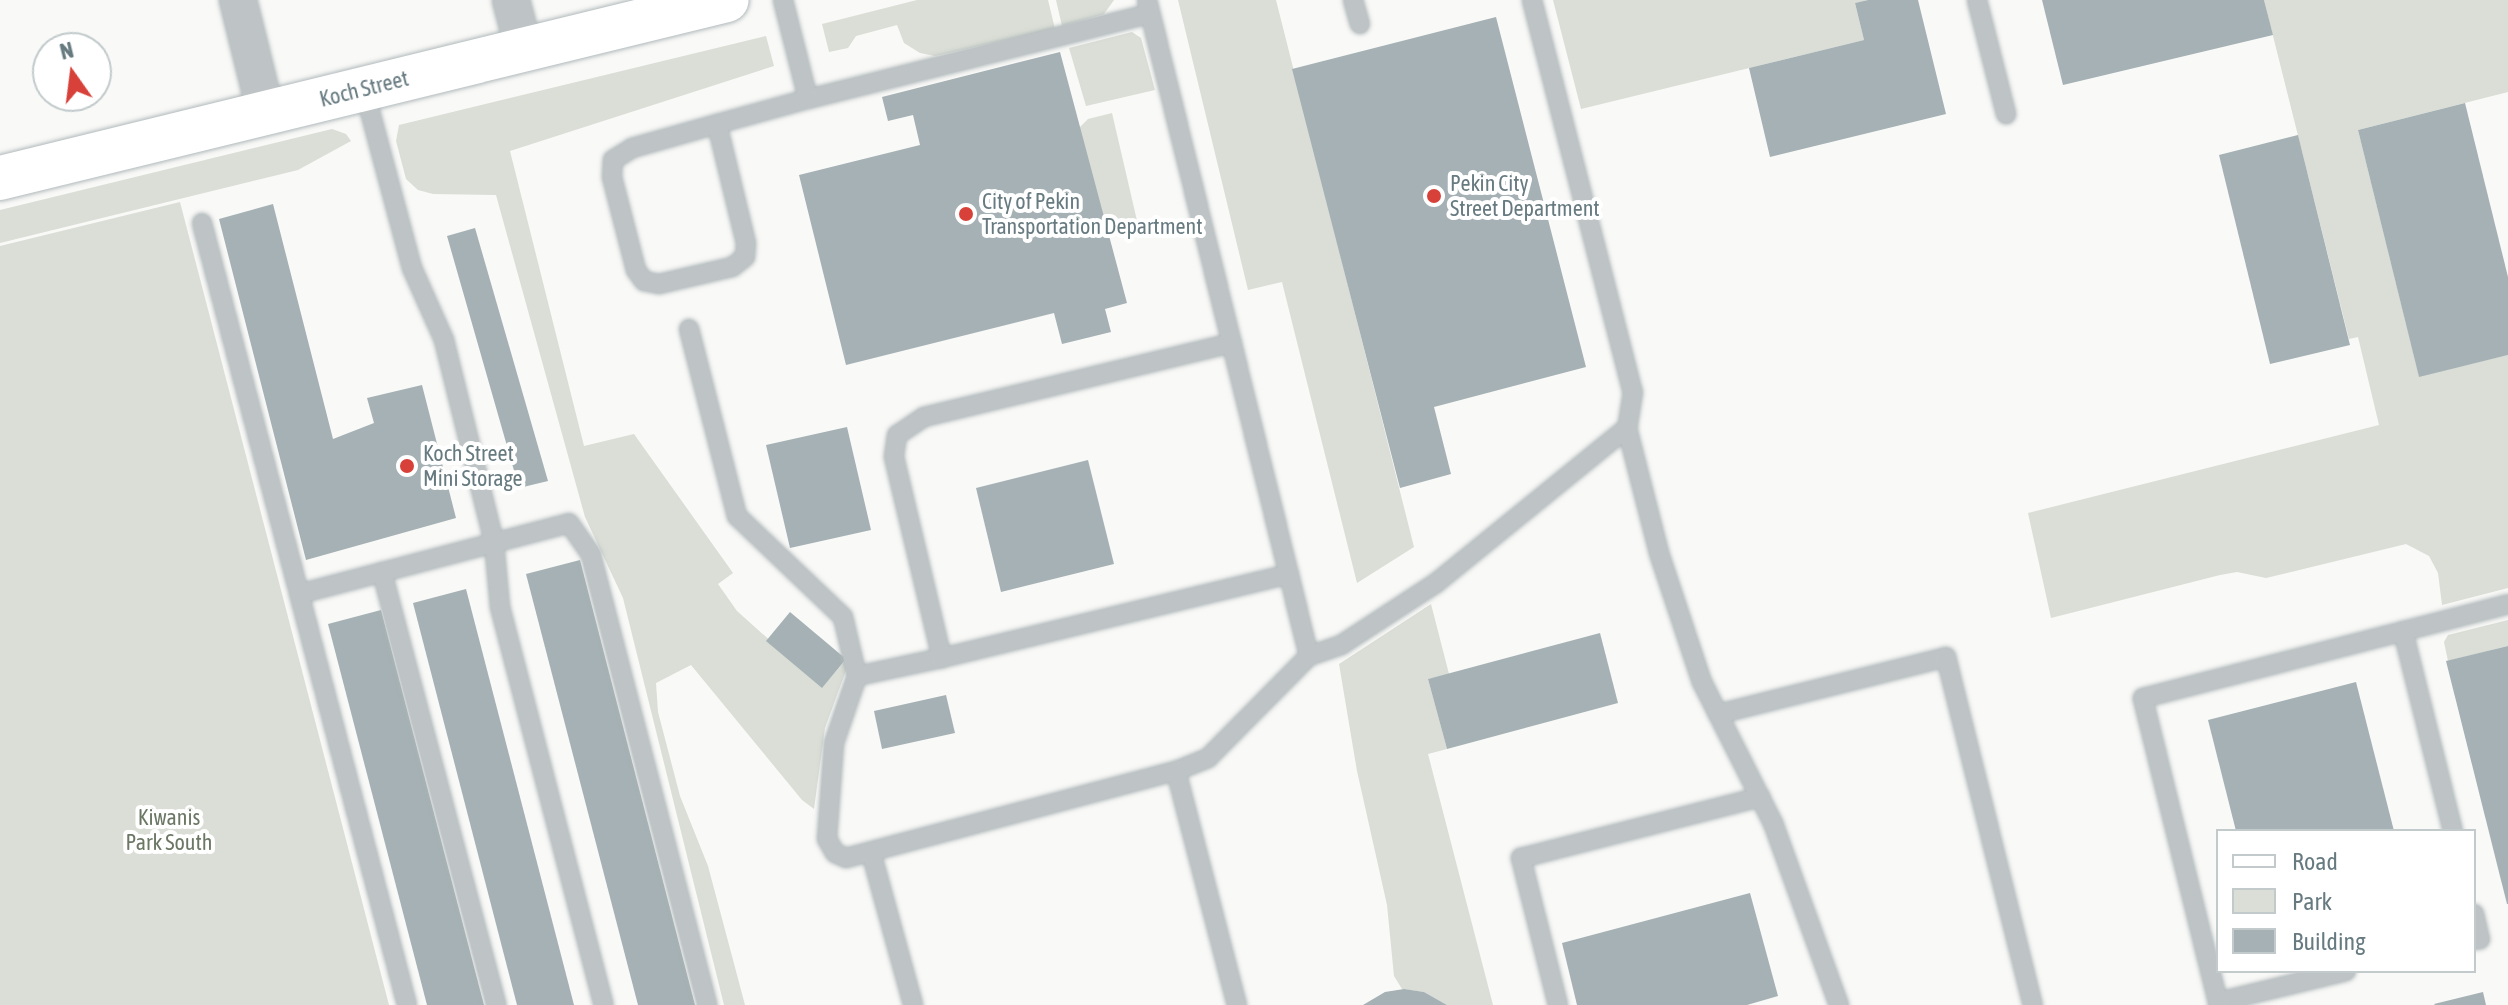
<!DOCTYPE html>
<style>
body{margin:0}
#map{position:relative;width:2508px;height:1005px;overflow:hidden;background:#f9f9f7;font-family:"Asap Condensed",sans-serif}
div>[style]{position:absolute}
.green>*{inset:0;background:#daded6}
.building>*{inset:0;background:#a5b1b4}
.roads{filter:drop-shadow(0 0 2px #b1b9bb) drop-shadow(0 0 2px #b1b9bb)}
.lane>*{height:18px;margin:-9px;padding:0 9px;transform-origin:9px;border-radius:9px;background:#bec4c6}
.street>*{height:36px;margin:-18px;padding:0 18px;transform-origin:18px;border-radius:18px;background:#bec4c6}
.secondary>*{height:44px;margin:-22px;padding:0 22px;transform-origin:22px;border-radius:22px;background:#fff}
.dots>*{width:22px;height:22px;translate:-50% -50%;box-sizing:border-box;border:4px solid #fff;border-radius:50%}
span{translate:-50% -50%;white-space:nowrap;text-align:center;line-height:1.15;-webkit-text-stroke:8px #fff;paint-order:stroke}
.street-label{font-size:22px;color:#667a80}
.poi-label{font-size:22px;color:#667a80}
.left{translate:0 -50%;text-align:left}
.park-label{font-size:22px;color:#6c7865}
.legend{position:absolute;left:2216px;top:829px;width:260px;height:144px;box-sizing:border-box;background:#fff;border:2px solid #c2cacc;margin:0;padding:10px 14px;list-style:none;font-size:24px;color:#667a80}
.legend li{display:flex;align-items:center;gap:16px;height:40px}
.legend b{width:40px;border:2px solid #c2cacc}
.north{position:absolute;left:32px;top:32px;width:80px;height:80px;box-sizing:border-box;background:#fff;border:2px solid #c2cacc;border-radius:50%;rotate:346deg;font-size:22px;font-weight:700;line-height:32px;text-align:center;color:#667a80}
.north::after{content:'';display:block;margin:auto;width:28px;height:36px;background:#d74139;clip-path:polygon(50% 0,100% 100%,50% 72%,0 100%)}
</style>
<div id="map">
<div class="green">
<div style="clip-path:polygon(917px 0,1048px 0,1055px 29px,935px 56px,920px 53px,904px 43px,897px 25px,856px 36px,848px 48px,829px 52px,822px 24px)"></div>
<div style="clip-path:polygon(1056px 0,1114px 0,1104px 14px,1062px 26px)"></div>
<div style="clip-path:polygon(1178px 0,1276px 0,1414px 547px,1357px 583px,1282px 282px,1248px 290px)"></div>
<div style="clip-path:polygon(1553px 0,1868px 0,1855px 3px,1864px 40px,1581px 109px)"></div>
<div style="clip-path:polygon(2264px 0,2508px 0,2508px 92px,2358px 130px,2419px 376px,2508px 355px,2508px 588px,2442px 605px,2438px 573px,2429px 556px,2406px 544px,2266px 578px,2237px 572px,2220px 575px,2051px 618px,2028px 513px,2379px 425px,2358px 337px,2349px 339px)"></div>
<div style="clip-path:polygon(1132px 32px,1141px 38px,1155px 90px,1086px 106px,1069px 48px)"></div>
<div style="clip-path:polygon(766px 36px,774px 66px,510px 151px,584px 446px,634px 434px,733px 573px,718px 584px,737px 611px,822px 687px,845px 661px,848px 665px,825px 728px,814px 809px,802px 800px,691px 665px,656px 683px,658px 712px,680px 796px,708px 866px,745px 1005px,724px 1005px,623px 598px,585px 517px,496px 195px,433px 194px,418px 190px,406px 179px,396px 141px,399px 125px)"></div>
<div style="clip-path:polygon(1112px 113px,1138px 225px,1105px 234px,1079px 128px,1088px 119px)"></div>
<div style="clip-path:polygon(332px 129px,346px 134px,351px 141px,298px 170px,0 243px,0 210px)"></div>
<div style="clip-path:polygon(180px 202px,389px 1005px,0 1005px,0 246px)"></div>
<div style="clip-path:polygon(1431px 604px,1449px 674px,1428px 679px,1447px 749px,1428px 754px,1493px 1005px,1447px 1005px,1424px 992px,1402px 989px,1394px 976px,1387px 905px,1357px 771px,1339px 664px)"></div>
<div style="clip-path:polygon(2508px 620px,2508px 646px,2448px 661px,2444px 642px,2448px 635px)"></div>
</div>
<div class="building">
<div style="clip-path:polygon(1868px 0,1918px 0,1946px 114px,1770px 157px,1749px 68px,1864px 40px,1855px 3px)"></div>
<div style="clip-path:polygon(2042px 0,2264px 0,2273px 35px,2063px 85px)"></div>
<div style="clip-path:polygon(1496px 17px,1586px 367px,1434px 407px,1451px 474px,1400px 488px,1292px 69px)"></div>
<div style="clip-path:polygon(1060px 52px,1127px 303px,1105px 309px,1111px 332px,1062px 344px,1054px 313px,846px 365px,799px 175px,920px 145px,913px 115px,888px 121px,882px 97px)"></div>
<div style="clip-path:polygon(2465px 103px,2508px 277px,2508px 355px,2419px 377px,2358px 130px)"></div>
<div style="clip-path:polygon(2298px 135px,2350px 345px,2270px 364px,2219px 155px)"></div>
<div style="clip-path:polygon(273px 204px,333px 439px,374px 423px,367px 398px,422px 385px,456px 518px,306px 560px,219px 219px)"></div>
<div style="clip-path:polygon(475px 228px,548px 481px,519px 488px,447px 236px)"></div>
<div style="clip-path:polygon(847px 427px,871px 530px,790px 548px,766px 445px)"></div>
<div style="clip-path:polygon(1088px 460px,1114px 564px,1001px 592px,976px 488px)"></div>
<div style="clip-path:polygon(580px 560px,695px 1005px,638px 1005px,526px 574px)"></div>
<div style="clip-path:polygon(466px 589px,574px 1005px,517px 1005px,413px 603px)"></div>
<div style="clip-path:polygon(381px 610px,484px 1005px,427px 1005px,328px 624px)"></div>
<div style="clip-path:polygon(790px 612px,846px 659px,822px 688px,766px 641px)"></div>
<div style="clip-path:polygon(1600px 633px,1618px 703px,1447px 749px,1428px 679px)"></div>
<div style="clip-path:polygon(2508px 646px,2508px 904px,2507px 904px,2446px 661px)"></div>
<div style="clip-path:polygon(2356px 682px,2394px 831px,2236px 831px,2208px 720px)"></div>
<div style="clip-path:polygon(946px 695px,955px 733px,882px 749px,874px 711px)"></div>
<div style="clip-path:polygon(1750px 893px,1778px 996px,1747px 1005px,1577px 1005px,1562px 943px)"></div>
<div style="clip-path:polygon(1404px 989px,1424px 992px,1447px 1005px,1363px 1005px,1385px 992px)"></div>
<div style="clip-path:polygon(2483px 992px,2486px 1005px,2435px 1005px,2434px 1004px)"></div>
</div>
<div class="roads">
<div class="lane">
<div style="left:783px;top:0;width:102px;rotate:75.8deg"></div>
<div style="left:808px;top:99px;width:352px;rotate:-14deg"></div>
<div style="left:1147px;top:0;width:676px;rotate:76.13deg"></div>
<div style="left:1353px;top:0;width:25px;rotate:74deg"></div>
<div style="left:1532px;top:0;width:405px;rotate:75.6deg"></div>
<div style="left:1633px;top:392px;width:36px;rotate:99deg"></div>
<div style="left:1627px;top:428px;width:129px;rotate:75.6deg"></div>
<div style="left:1659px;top:553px;width:136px;rotate:71.6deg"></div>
<div style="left:1702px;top:682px;width:158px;rotate:63.3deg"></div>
<div style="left:1773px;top:823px;width:194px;rotate:70.1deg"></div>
<div style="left:1977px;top:0;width:118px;rotate:75.7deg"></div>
<div style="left:364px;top:89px;width:185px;rotate:75deg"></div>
<div style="left:412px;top:268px;width:79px;rotate:66deg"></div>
<div style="left:444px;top:340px;width:208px;rotate:76.1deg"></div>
<div style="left:494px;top:542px;width:65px;rotate:84.7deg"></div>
<div style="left:500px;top:607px;width:411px;rotate:75.4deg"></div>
<div style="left:717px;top:124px;width:122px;rotate:76.3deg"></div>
<div style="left:746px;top:243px;width:14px;rotate:94deg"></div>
<div style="left:745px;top:257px;width:16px;rotate:142deg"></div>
<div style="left:732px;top:267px;width:75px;rotate:166.9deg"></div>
<div style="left:659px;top:284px;width:15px;rotate:-169deg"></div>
<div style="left:644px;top:281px;width:14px;rotate:-126deg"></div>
<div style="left:636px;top:270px;width:96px;rotate:-104.5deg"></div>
<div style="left:612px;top:177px;width:17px;rotate:-87deg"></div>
<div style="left:613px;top:160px;width:22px;rotate:-32deg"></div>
<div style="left:632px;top:148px;width:88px;rotate:-15.8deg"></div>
<div style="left:717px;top:124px;width:94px;rotate:-15.4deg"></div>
<div style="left:202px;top:223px;width:808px;rotate:75.31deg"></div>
<div style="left:689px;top:329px;width:193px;rotate:75.6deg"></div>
<div style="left:737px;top:516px;width:146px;rotate:43.6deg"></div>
<div style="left:843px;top:617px;width:61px;rotate:76.7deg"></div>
<div style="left:857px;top:676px;width:87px;rotate:-12deg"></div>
<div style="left:1232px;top:343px;width:317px;rotate:166.5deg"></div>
<div style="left:924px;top:417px;width:32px;rotate:146deg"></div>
<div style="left:897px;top:435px;width:22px;rotate:98deg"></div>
<div style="left:894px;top:457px;width:207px;rotate:76.6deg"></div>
<div style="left:942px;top:658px;width:357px;rotate:-13.6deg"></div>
<div style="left:382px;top:572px;width:448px;rotate:75.2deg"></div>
<div style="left:299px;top:594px;width:279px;rotate:-14.7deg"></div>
<div style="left:569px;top:523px;width:39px;rotate:55deg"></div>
<div style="left:591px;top:555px;width:465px;rotate:75.5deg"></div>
<div style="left:2403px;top:631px;width:206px;rotate:76deg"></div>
<div style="left:857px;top:676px;width:71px;rotate:108.9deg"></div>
<div style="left:834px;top:743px;width:96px;rotate:94.2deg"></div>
<div style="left:827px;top:839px;width:16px;rotate:60deg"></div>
<div style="left:835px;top:853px;width:12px;rotate:24deg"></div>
<div style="left:846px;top:858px;width:341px;rotate:-14.8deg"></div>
<div style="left:1176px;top:771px;width:35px;rotate:-22deg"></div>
<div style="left:1208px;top:758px;width:144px;rotate:-45.3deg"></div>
<div style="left:1309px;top:656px;width:34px;rotate:-19deg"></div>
<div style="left:1341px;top:645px;width:113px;rotate:-33.1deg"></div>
<div style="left:1436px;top:583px;width:246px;rotate:-39.1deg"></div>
<div style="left:1718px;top:714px;width:235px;rotate:-14deg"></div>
<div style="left:1946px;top:657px;width:359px;rotate:76deg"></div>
<div style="left:1176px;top:771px;width:242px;rotate:75.4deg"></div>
<div style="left:871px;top:852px;width:159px;rotate:74.6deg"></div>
<div style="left:2474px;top:914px;width:26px;rotate:77deg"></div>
<div style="left:2480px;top:939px;width:6px;rotate:171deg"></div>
<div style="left:2346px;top:971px;width:132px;rotate:166.4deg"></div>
<div style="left:2218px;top:1002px;width:313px;rotate:-103.9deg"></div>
<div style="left:2143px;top:698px;width:377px;rotate:-14.4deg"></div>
<div style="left:1558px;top:1005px;width:152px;rotate:-104.1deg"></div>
<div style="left:1521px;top:858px;width:247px;rotate:-14.3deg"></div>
</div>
<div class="street">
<div style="left:238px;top:0;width:116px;rotate:76.1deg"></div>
<div style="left:511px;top:0;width:52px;rotate:75.4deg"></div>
</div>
<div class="secondary">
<div style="left:0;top:178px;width:748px;rotate:-13.76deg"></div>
</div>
</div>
<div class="dots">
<div style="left:1434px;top:196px;background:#d74139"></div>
<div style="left:966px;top:214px;background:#d74139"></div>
<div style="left:407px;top:466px;background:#d74139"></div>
</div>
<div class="street-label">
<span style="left:364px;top:89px;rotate:-14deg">Koch Street</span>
</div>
<div class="poi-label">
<span class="left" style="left:1450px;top:196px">Pekin City<br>Street Department</span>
<span class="left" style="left:982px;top:214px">City of Pekin<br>Transportation Department</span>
<span class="left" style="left:423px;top:466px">Koch Street<br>Mini Storage</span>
</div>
<div class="park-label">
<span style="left:169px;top:830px">Kiwanis<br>Park South</span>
</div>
<ul class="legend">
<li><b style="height:10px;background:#fff"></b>Road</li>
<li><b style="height:22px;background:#daded6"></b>Park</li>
<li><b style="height:22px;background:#a5b1b4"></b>Building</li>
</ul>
<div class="north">N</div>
</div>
